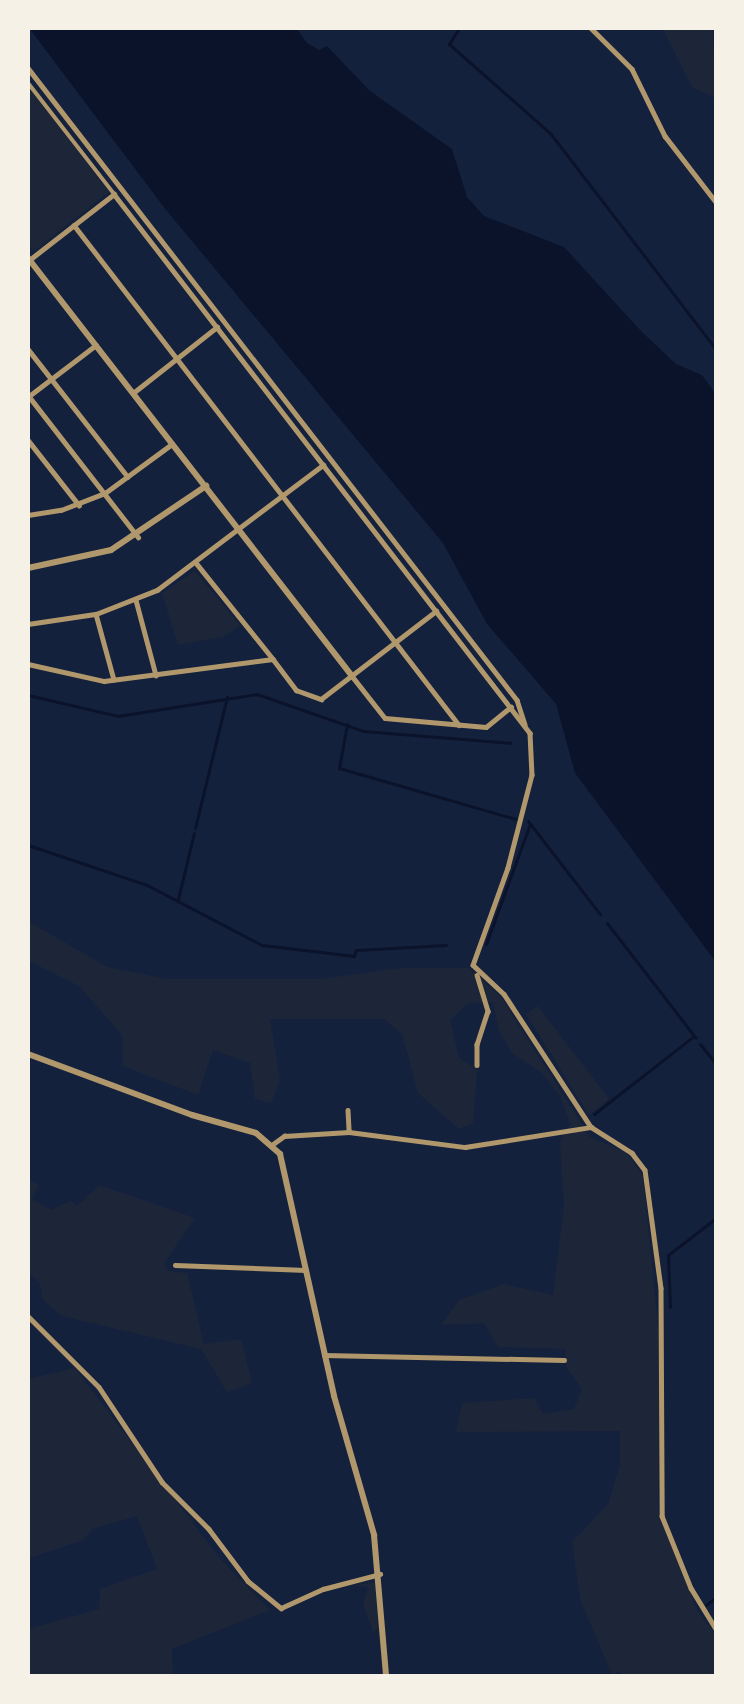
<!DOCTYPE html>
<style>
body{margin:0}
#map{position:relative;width:744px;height:1704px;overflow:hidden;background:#14213d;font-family:"PT Serif",serif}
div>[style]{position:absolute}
.green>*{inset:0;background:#1d2539}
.water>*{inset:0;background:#0b132b}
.stream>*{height:3px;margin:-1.5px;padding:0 1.5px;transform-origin:1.5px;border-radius:1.5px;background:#0b132b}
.pedestrian>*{height:4px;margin:-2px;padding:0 2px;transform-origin:2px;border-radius:2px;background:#b1986c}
.minor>*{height:4.5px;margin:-2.25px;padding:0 2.25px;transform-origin:2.25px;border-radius:2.25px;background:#b1986c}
.tertiary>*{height:6px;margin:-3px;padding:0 3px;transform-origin:3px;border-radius:3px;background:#b1986c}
span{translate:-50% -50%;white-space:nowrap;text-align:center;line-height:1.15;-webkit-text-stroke:6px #f6f1e7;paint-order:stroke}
.frame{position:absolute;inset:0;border:30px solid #f6f1e7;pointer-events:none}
</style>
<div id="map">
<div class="green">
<div style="clip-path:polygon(663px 29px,713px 29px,715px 98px,692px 87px)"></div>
<div style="clip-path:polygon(29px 87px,109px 192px,34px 251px,28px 243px)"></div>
<div style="clip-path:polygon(195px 571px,240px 625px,223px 637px,178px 645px,162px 593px)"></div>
<div style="clip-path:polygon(28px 921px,107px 967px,167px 979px,320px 979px,401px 968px,469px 968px,501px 997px,590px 1137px,626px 1152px,643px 1176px,660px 1345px,658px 1512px,697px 1610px,715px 1634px,715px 1675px,622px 1676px,620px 1671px,612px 1675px,580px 1599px,572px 1542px,608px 1504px,620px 1465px,620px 1431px,456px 1432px,462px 1403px,534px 1398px,543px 1414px,574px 1409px,582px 1389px,566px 1367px,565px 1349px,498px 1347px,484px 1323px,441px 1325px,459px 1300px,504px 1284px,553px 1295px,564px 1205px,560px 1143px,570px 1124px,560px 1096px,542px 1073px,513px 1054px,499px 1031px,493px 1002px,469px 1003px,450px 1020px,459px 1058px,477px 1069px,473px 1123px,459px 1129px,418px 1093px,402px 1034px,384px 1019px,270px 1019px,280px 1080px,271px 1103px,255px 1099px,250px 1063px,213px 1050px,198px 1095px,123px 1066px,122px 1035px,79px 986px,29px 961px)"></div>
<div style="clip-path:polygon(538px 1006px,609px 1099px,589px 1115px,526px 1014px)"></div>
<div style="clip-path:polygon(29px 1180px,39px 1185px,32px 1199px,51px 1210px,70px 1201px,77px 1206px,99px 1185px,195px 1218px,164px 1263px,168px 1271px,187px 1273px,204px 1344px,241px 1339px,252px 1383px,227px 1392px,201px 1349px,62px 1316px,42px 1299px,40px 1283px,29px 1273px)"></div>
<div style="clip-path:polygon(75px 1368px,221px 1560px,270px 1610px,172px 1649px,173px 1675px,29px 1675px,29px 1629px,99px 1609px,100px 1589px,157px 1569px,137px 1516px,92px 1529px,83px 1540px,29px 1558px,28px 1379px)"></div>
<div style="clip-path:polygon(375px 1582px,378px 1629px,373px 1632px,363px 1604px,368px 1587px,350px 1586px)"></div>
</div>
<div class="water">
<div style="clip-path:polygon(29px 28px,297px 29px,307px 43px,319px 50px,327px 46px,370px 91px,452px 149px,467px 197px,484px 216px,564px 247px,642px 332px,676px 364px,702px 375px,715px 393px,715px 961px,575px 773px,556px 704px,487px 624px,443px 543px,166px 210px)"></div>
</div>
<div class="stream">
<div style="left:459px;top:28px;width:19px;rotate:122deg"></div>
<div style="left:449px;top:44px;width:135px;rotate:41.4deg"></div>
<div style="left:550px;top:133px;width:272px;rotate:52.5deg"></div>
<div style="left:28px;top:695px;width:92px;rotate:13.1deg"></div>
<div style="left:118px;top:716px;width:141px;rotate:-9deg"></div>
<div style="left:257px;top:694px;width:112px;rotate:19.2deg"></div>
<div style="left:363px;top:731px;width:148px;rotate:4.6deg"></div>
<div style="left:347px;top:724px;width:45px;rotate:100.3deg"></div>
<div style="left:339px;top:768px;width:184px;rotate:16.1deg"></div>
<div style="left:528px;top:821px;width:118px;rotate:52.3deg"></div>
<div style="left:195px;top:828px;width:135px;rotate:-76.3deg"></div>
<div style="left:28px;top:845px;width:126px;rotate:18.6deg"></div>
<div style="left:147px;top:885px;width:130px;rotate:27.6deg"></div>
<div style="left:262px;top:945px;width:93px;rotate:6.8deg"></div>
<div style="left:354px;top:956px;width:6px;rotate:-72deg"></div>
<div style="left:356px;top:950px;width:90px;rotate:-3.2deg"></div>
<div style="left:178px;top:899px;width:68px;rotate:-76.4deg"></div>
<div style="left:607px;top:923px;width:145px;rotate:52.3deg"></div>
<div style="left:486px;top:944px;width:128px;rotate:-69.9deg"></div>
<div style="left:700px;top:1044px;width:26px;rotate:51deg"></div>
<div style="left:594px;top:1114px;width:127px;rotate:-38deg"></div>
<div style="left:670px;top:1307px;width:52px;rotate:-92.2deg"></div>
<div style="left:668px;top:1255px;width:61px;rotate:-37.6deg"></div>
<div style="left:706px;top:1605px;width:13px;rotate:-39deg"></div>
</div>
<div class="pedestrian">
<div style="left:28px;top:83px;width:140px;rotate:52.2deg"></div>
</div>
<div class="minor">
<div style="left:591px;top:28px;width:58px;rotate:45deg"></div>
<div style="left:632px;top:69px;width:75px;rotate:63.8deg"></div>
<div style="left:665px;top:136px;width:83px;rotate:52.3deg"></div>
<div style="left:28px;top:68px;width:799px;rotate:52.27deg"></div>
<div style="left:517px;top:700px;width:26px;rotate:72deg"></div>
<div style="left:74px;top:225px;width:631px;rotate:52.4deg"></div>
<div style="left:28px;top:261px;width:109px;rotate:-37.9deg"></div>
<div style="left:114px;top:194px;width:681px;rotate:52.34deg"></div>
<div style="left:530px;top:733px;width:42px;rotate:87.3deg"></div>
<div style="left:532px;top:775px;width:96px;rotate:104.5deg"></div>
<div style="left:508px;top:868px;width:103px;rotate:109.8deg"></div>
<div style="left:473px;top:965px;width:42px;rotate:43.1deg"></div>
<div style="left:504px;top:994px;width:159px;rotate:56.8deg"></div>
<div style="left:591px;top:1127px;width:49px;rotate:32.4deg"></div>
<div style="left:632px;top:1153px;width:21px;rotate:53deg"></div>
<div style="left:645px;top:1170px;width:119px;rotate:82.3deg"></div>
<div style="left:661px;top:1288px;width:228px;rotate:89.7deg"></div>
<div style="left:662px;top:1516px;width:78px;rotate:68.1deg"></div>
<div style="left:691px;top:1588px;width:48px;rotate:58.6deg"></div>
<div style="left:28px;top:349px;width:162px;rotate:52deg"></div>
<div style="left:133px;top:393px;width:107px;rotate:-38.2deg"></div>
<div style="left:28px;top:395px;width:180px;rotate:52.2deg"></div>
<div style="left:29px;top:396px;width:84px;rotate:-37.3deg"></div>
<div style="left:28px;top:440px;width:83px;rotate:51.9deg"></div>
<div style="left:28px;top:515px;width:33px;rotate:-9deg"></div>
<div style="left:61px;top:510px;width:47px;rotate:-21.1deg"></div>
<div style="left:105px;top:493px;width:83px;rotate:-36.2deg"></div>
<div style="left:197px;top:564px;width:122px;rotate:51.3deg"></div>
<div style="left:136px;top:600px;width:78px;rotate:75.1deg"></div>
<div style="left:96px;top:614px;width:68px;rotate:74.7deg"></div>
<div style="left:28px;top:624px;width:69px;rotate:-8.4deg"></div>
<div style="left:96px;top:614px;width:66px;rotate:-21.5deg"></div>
<div style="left:157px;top:590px;width:208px;rotate:-37deg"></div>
<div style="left:28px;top:664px;width:78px;rotate:12.6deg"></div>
<div style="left:104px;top:681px;width:170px;rotate:-7.4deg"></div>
<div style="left:273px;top:659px;width:39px;rotate:53deg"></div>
<div style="left:296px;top:690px;width:27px;rotate:20deg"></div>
<div style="left:321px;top:699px;width:145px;rotate:-37.4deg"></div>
<div style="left:352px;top:676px;width:53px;rotate:51.8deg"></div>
<div style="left:385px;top:718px;width:101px;rotate:5.1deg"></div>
<div style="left:486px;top:727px;width:32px;rotate:-39deg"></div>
<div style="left:477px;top:975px;width:38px;rotate:73deg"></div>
<div style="left:488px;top:1011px;width:35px;rotate:108deg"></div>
<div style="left:477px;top:1044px;width:21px;rotate:90deg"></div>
<div style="left:348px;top:1110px;width:22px;rotate:87deg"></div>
<div style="left:273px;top:1144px;width:14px;rotate:-36deg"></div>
<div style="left:284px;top:1136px;width:65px;rotate:-3.5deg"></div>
<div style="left:349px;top:1132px;width:117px;rotate:7.4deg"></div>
<div style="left:465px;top:1147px;width:128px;rotate:-9deg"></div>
<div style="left:175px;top:1265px;width:131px;rotate:2.2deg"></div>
<div style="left:28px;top:1316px;width:100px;rotate:45deg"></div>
<div style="left:99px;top:1387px;width:114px;rotate:56.4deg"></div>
<div style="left:162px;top:1482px;width:66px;rotate:45deg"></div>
<div style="left:209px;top:1529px;width:65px;rotate:53.1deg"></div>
<div style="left:248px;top:1581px;width:43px;rotate:39.3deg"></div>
<div style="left:281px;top:1608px;width:46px;rotate:-24.3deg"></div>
<div style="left:323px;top:1589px;width:59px;rotate:-14.7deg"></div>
<div style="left:324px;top:1355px;width:240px;rotate:1.2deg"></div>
</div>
<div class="tertiary">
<div style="left:28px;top:258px;width:529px;rotate:52.22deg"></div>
<div style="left:28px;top:568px;width:85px;rotate:-12.2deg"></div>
<div style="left:111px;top:550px;width:115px;rotate:-34deg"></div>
<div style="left:28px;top:1054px;width:175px;rotate:20.4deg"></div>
<div style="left:192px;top:1115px;width:66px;rotate:15.7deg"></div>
<div style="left:256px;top:1133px;width:32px;rotate:41deg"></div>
<div style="left:280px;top:1154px;width:248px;rotate:77.4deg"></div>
<div style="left:334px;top:1396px;width:145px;rotate:73.9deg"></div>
<div style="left:374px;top:1535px;width:142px;rotate:85.1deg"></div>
</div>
<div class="frame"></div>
</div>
